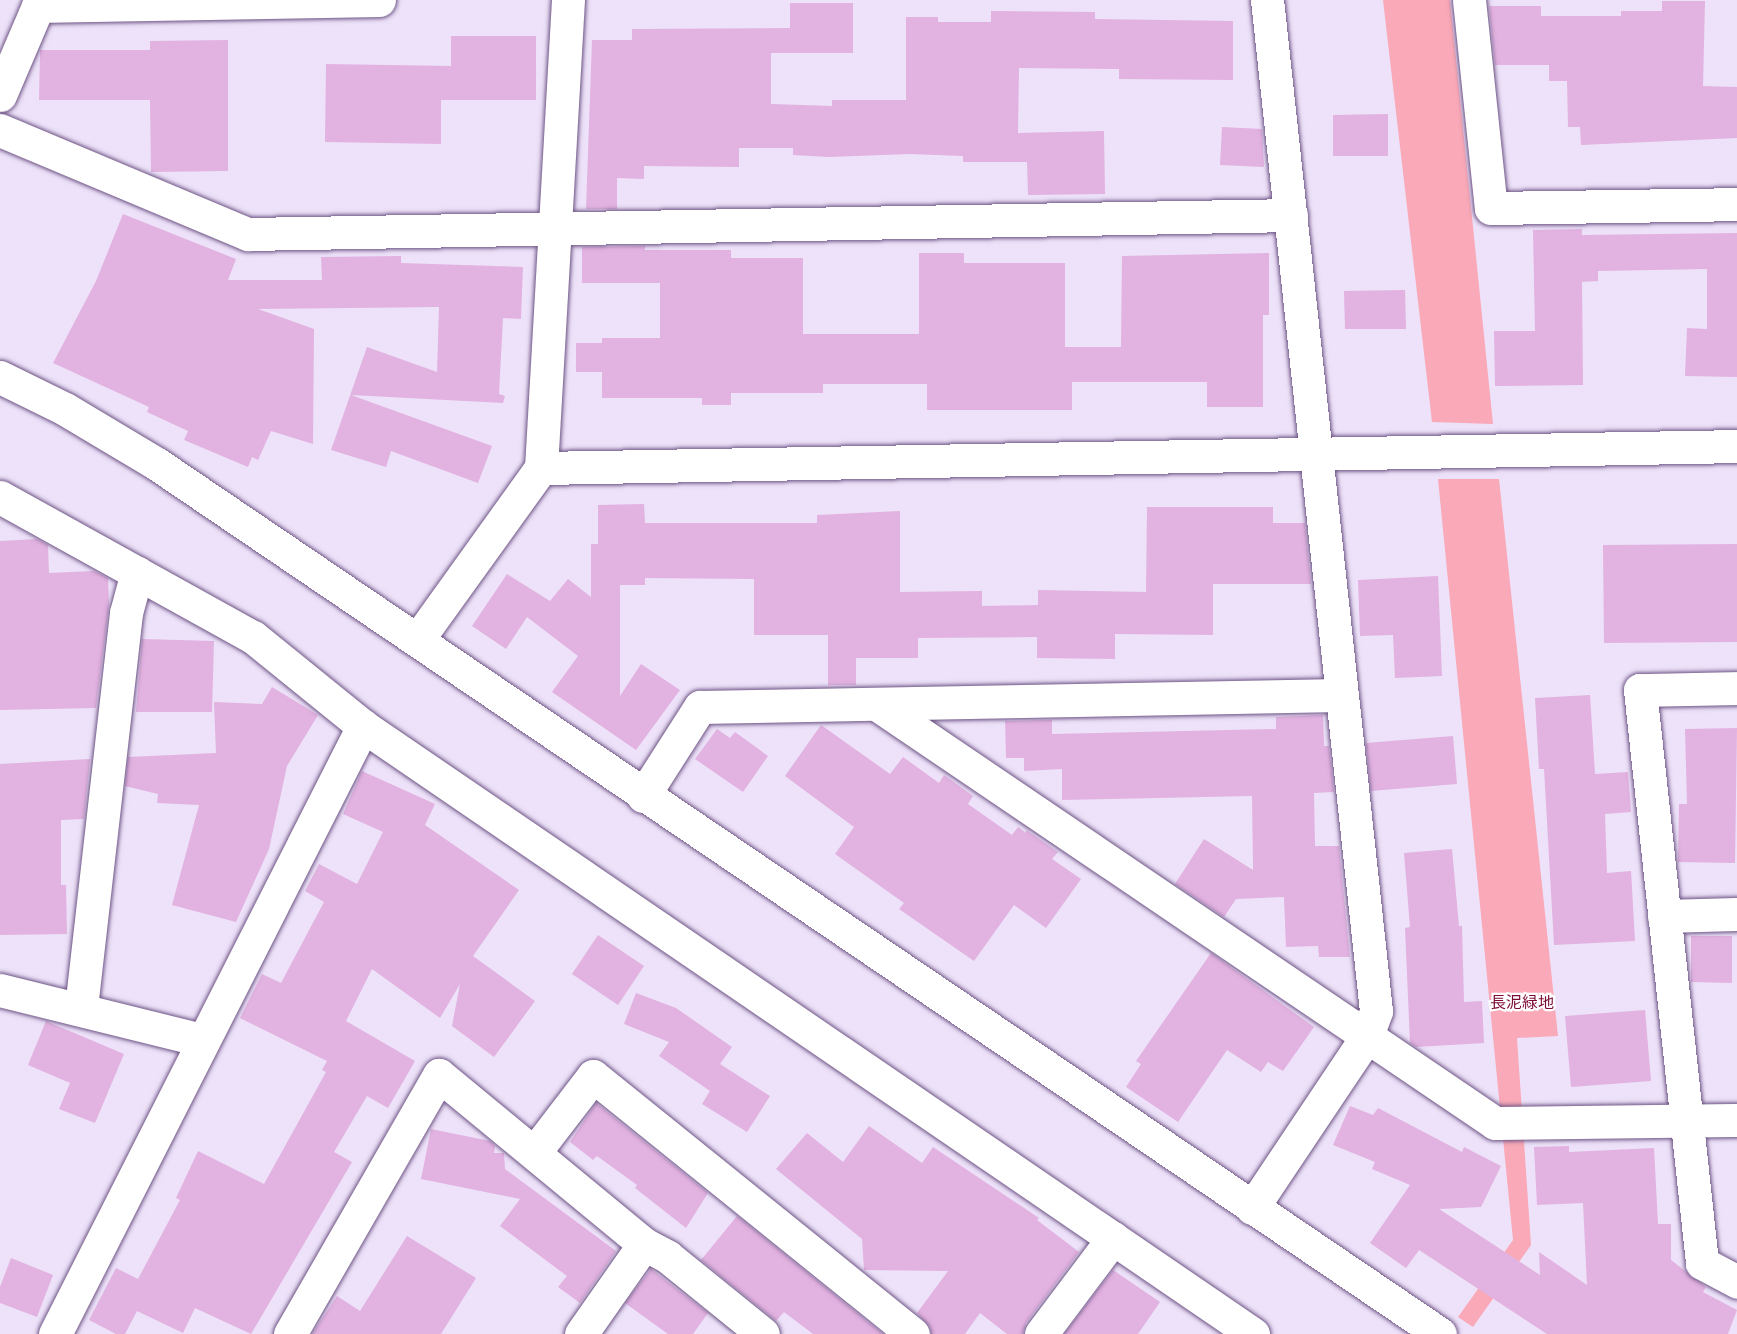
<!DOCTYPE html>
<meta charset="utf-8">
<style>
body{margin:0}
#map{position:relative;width:1737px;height:1334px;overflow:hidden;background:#ede2f9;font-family:"Nunito Sans","Noto Sans JP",sans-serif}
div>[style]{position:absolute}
.green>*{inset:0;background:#f9a9b7}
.building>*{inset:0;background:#e2b2e0}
.roads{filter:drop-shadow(0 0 2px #6e5485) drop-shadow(0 0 2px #6e5485)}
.minor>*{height:33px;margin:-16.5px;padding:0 16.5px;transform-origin:16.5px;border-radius:16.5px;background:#fff}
span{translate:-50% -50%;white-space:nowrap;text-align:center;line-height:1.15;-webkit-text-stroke:4.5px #fff;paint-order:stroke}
.park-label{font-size:16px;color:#7b0a34}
</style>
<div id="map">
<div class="green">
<div style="clip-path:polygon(1383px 0,1450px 0,1493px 424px,1432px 422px)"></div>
<div style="clip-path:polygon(1438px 479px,1499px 479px,1558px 1036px,1517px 1038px,1531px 1245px,1473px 1327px,1458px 1317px,1513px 1240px)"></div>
</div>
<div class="building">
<div style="clip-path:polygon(1662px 1px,1705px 1px,1703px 86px,1737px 87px,1737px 138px,1581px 145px,1580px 127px,1568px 127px,1567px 81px,1549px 81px,1549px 65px,1495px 65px,1489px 6px,1541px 6px,1541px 16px,1621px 16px,1621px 11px,1662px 11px)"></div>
<div style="clip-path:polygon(790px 3px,853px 3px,853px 53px,771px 53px,771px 104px,832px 106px,832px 100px,906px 100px,906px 17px,938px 17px,938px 22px,991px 22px,991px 11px,1095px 12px,1095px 19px,1233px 21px,1233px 80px,1119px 79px,1119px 69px,1019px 68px,1018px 133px,1104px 131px,1105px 194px,1028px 195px,1027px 162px,963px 162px,963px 156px,909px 154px,829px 157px,793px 155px,793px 148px,739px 148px,739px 167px,644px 166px,644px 179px,617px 178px,617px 209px,586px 209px,592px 40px,632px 40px,632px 29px,790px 28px)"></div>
<div style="clip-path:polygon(451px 36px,536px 36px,536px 100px,441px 100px,441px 144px,325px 142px,326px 64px,451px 66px)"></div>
<div style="clip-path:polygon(228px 40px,228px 171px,151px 172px,150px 100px,39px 100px,40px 50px,150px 50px,150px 41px)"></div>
<div style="clip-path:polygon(1388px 114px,1388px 156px,1333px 156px,1333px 115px)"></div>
<div style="clip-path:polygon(1222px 127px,1262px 129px,1264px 167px,1220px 165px)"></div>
<div style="clip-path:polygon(123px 214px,236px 259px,228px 280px,322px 280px,321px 257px,401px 256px,401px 263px,523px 267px,521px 319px,503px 318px,499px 394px,505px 396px,503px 403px,351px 395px,492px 446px,478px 483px,391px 451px,386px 467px,331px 450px,367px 347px,437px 372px,439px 307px,258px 309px,314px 329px,313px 444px,271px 431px,258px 460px,252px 457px,248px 467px,184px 440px,188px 431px,147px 412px,149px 407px,53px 363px,96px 281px)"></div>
<div style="clip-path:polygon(1582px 229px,1582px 235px,1737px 233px,1737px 377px,1685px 376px,1687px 328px,1707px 329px,1707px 269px,1598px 271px,1598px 281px,1582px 282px,1583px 385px,1495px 386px,1494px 331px,1535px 331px,1533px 230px)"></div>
<div style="clip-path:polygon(645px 246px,645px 250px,731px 250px,731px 258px,803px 258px,803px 334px,919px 334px,919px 253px,964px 253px,964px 263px,1065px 263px,1065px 347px,1121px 347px,1122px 256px,1269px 253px,1269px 315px,1263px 315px,1263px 407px,1207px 407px,1207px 382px,1072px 382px,1072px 410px,927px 410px,927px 384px,823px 384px,823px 393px,731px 393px,731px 405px,702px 405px,702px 398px,602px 398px,602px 372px,576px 372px,576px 343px,602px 343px,602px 338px,660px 338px,660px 283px,582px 283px,582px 247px)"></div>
<div style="clip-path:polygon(1405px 290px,1406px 329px,1345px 329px,1344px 291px)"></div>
<div style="clip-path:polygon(644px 504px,645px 523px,817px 523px,817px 515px,900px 511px,900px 592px,982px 591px,982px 606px,1038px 605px,1038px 590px,1146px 592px,1147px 507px,1273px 507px,1273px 523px,1305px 523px,1311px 584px,1213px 584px,1213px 635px,1115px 634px,1115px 659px,1037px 658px,1037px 637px,918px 638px,918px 658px,856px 658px,856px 685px,828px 685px,828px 635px,754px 635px,754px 579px,645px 578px,645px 585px,620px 585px,620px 696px,641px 664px,680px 690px,636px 750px,552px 692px,578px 656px,527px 617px,506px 649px,472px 626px,507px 574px,550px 601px,568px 579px,591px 597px,591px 544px,598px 544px,598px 505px)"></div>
<div style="clip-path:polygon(37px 539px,48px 545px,49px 573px,94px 571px,108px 578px,109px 604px,96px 708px,0 710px,0 541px)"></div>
<div style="clip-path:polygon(1737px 544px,1737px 642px,1604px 643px,1603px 545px)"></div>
<div style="clip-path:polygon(1438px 576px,1442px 676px,1395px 678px,1393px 635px,1360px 636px,1358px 580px)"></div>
<div style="clip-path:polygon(142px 639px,214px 641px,212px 712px,136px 712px)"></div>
<div style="clip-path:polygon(272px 687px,318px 715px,287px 766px,269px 849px,236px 922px,172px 905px,199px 805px,157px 803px,158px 794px,125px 786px,128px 757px,216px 753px,214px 702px,262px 704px)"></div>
<div style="clip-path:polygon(1590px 695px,1595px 774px,1628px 772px,1631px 812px,1605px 814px,1607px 873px,1631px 871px,1635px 941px,1554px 945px,1544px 769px,1539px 769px,1535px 698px)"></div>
<div style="clip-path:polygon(1323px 715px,1324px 746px,1329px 746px,1334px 792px,1314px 793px,1315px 846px,1339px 846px,1350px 957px,1319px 957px,1318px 946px,1286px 947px,1284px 897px,1236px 899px,1224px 917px,1175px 884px,1204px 839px,1253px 870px,1252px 796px,1062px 800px,1062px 769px,1024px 771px,1024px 758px,1006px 758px,1005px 721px,1052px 720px,1052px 734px,1276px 729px,1276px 717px)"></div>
<div style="clip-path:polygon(821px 725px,890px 774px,903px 757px,939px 783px,944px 775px,973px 796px,968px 804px,1012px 835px,1018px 827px,1026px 833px,1026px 830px,1058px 852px,1052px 859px,1081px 879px,1046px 928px,1014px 905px,974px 961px,899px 909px,904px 903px,835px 854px,854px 827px,785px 776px)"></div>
<div style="clip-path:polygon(1737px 728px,1735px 863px,1678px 862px,1679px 804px,1687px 804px,1685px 729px)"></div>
<div style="clip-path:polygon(717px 729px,730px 738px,735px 732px,768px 756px,743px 792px,695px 759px)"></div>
<div style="clip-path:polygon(1453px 736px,1457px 784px,1371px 791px,1366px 743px)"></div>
<div style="clip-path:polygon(90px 759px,84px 819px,61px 820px,61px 885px,66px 885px,67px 934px,0 935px,0 764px)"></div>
<div style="clip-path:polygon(362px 771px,435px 804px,425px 825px,519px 890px,473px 956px,535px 1001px,494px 1057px,452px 1026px,460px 984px,440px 1018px,372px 969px,346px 1021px,415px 1061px,388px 1108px,367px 1096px,334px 1152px,352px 1162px,251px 1334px,195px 1308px,183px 1333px,137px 1311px,125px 1334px,116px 1334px,89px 1320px,116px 1268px,138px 1279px,180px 1200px,176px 1198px,198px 1151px,264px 1184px,326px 1072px,322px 1070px,327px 1061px,240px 1018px,262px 974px,281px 983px,324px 902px,305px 891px,319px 864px,357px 884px,383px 832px,343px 814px)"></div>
<div style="clip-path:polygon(1452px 849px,1459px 926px,1462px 926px,1464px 1002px,1482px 1001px,1484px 1043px,1416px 1047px,1410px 1043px,1405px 928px,1410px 927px,1404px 853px)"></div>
<div style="clip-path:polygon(598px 935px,644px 966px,618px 1005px,572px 974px)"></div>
<div style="clip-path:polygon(1691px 936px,1732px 936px,1732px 983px,1691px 982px)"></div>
<div style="clip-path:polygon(1211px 953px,1314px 1027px,1283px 1071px,1268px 1062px,1261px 1072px,1227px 1050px,1178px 1122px,1126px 1087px,1141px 1064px,1136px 1061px)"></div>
<div style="clip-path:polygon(636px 993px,676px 1008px,732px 1047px,720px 1064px,770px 1096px,747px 1132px,702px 1104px,710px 1091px,659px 1056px,669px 1042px,624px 1024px)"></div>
<div style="clip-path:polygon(1645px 1010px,1651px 1081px,1571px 1087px,1565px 1016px)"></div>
<div style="clip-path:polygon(46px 1021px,124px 1054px,95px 1123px,59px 1109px,70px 1083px,28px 1065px)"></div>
<div style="clip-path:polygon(596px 1103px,708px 1193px,686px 1228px,635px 1188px,637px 1185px,597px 1156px,593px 1160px,570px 1142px)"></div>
<div style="clip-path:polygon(1350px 1106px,1373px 1115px,1378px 1108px,1462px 1152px,1464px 1147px,1501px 1166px,1481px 1207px,1439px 1209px,1540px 1275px,1539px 1252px,1587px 1285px,1583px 1203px,1537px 1205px,1534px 1147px,1569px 1146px,1569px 1152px,1654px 1148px,1658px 1224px,1671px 1224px,1671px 1260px,1706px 1287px,1703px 1292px,1737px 1310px,1728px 1334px,1547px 1334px,1419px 1250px,1406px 1268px,1370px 1243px,1410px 1185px,1372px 1169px,1375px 1162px,1333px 1145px)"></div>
<div style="clip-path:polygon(869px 1126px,922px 1163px,933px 1147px,1039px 1218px,1037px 1220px,1079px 1252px,1026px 1323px,1023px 1334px,1007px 1334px,980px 1313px,965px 1334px,931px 1334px,930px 1327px,917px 1313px,948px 1271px,864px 1270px,862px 1239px,776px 1169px,807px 1133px,843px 1162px)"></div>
<div style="clip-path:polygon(431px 1129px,490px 1141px,495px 1146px,494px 1153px,504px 1153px,505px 1169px,616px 1251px,580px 1303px,558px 1287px,567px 1276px,500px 1226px,520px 1199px,421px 1179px)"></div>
<div style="clip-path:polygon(737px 1216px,883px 1334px,813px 1334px,784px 1312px,776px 1321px,701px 1260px)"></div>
<div style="clip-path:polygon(407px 1236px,476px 1278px,441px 1334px,312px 1334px,337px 1296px,360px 1311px)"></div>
<div style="clip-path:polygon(11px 1258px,53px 1275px,37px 1317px,0 1303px,0 1287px)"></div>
<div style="clip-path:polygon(651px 1269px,708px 1313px,693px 1334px,668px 1334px,625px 1303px)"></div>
<div style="clip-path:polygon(1113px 1270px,1160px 1302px,1138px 1334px,1064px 1334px)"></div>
</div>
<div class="roads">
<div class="minor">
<div style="left:1469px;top:0;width:209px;rotate:84deg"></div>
<div style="left:1491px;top:208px;width:246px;rotate:-0.9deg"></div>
<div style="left:0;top:95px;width:97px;rotate:-66.9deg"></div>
<div style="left:38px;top:6px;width:341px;rotate:-1deg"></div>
<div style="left:0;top:130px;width:269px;rotate:22.8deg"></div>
<div style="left:248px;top:234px;width:1043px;rotate:-1.04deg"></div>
<div style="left:0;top:377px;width:72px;rotate:26.2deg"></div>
<div style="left:65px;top:409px;width:107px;rotate:30.9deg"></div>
<div style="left:157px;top:464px;width:1550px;rotate:34.14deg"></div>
<div style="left:541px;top:468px;width:469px;rotate:-86.7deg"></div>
<div style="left:0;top:497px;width:289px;rotate:29deg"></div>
<div style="left:253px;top:637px;width:141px;rotate:39deg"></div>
<div style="left:363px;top:726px;width:1078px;rotate:34.34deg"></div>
<div style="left:418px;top:639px;width:211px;rotate:-54.3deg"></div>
<div style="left:541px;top:468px;width:1196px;rotate:-1.05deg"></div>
<div style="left:1737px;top:688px;width:97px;rotate:178.8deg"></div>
<div style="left:1640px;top:690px;width:576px;rotate:83.82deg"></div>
<div style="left:1702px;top:1263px;width:40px;rotate:28deg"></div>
<div style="left:878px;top:705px;width:745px;rotate:34.12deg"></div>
<div style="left:1495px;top:1123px;width:242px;rotate:-0.7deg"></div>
<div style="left:643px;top:796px;width:106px;rotate:-57.4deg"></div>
<div style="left:700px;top:707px;width:641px;rotate:-1.07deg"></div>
<div style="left:1664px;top:916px;width:73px;rotate:-1.6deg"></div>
<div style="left:0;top:990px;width:208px;rotate:13.9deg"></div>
<div style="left:81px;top:1008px;width:398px;rotate:-83.5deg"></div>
<div style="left:126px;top:613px;width:42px;rotate:-75deg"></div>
<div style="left:534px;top:1153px;width:97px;rotate:-52.5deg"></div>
<div style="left:593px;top:1076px;width:411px;rotate:38.9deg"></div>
<div style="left:1252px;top:1208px;width:207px;rotate:-56.2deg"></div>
<div style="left:1367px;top:1036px;width:27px;rotate:-70deg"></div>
<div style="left:1376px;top:1011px;width:1017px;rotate:-96.15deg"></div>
<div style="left:55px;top:1334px;width:682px;rotate:-63.13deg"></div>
<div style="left:290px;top:1334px;width:299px;rotate:-60.1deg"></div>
<div style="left:439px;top:1075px;width:266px;rotate:39.5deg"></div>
<div style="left:644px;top:1244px;width:27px;rotate:28deg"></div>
<div style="left:668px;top:1257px;width:122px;rotate:39deg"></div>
<div style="left:581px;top:1334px;width:110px;rotate:-55deg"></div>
<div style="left:1041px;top:1334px;width:120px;rotate:-53.1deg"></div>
</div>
</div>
<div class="park-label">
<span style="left:1522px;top:1003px">長泥緑地</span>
</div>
</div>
